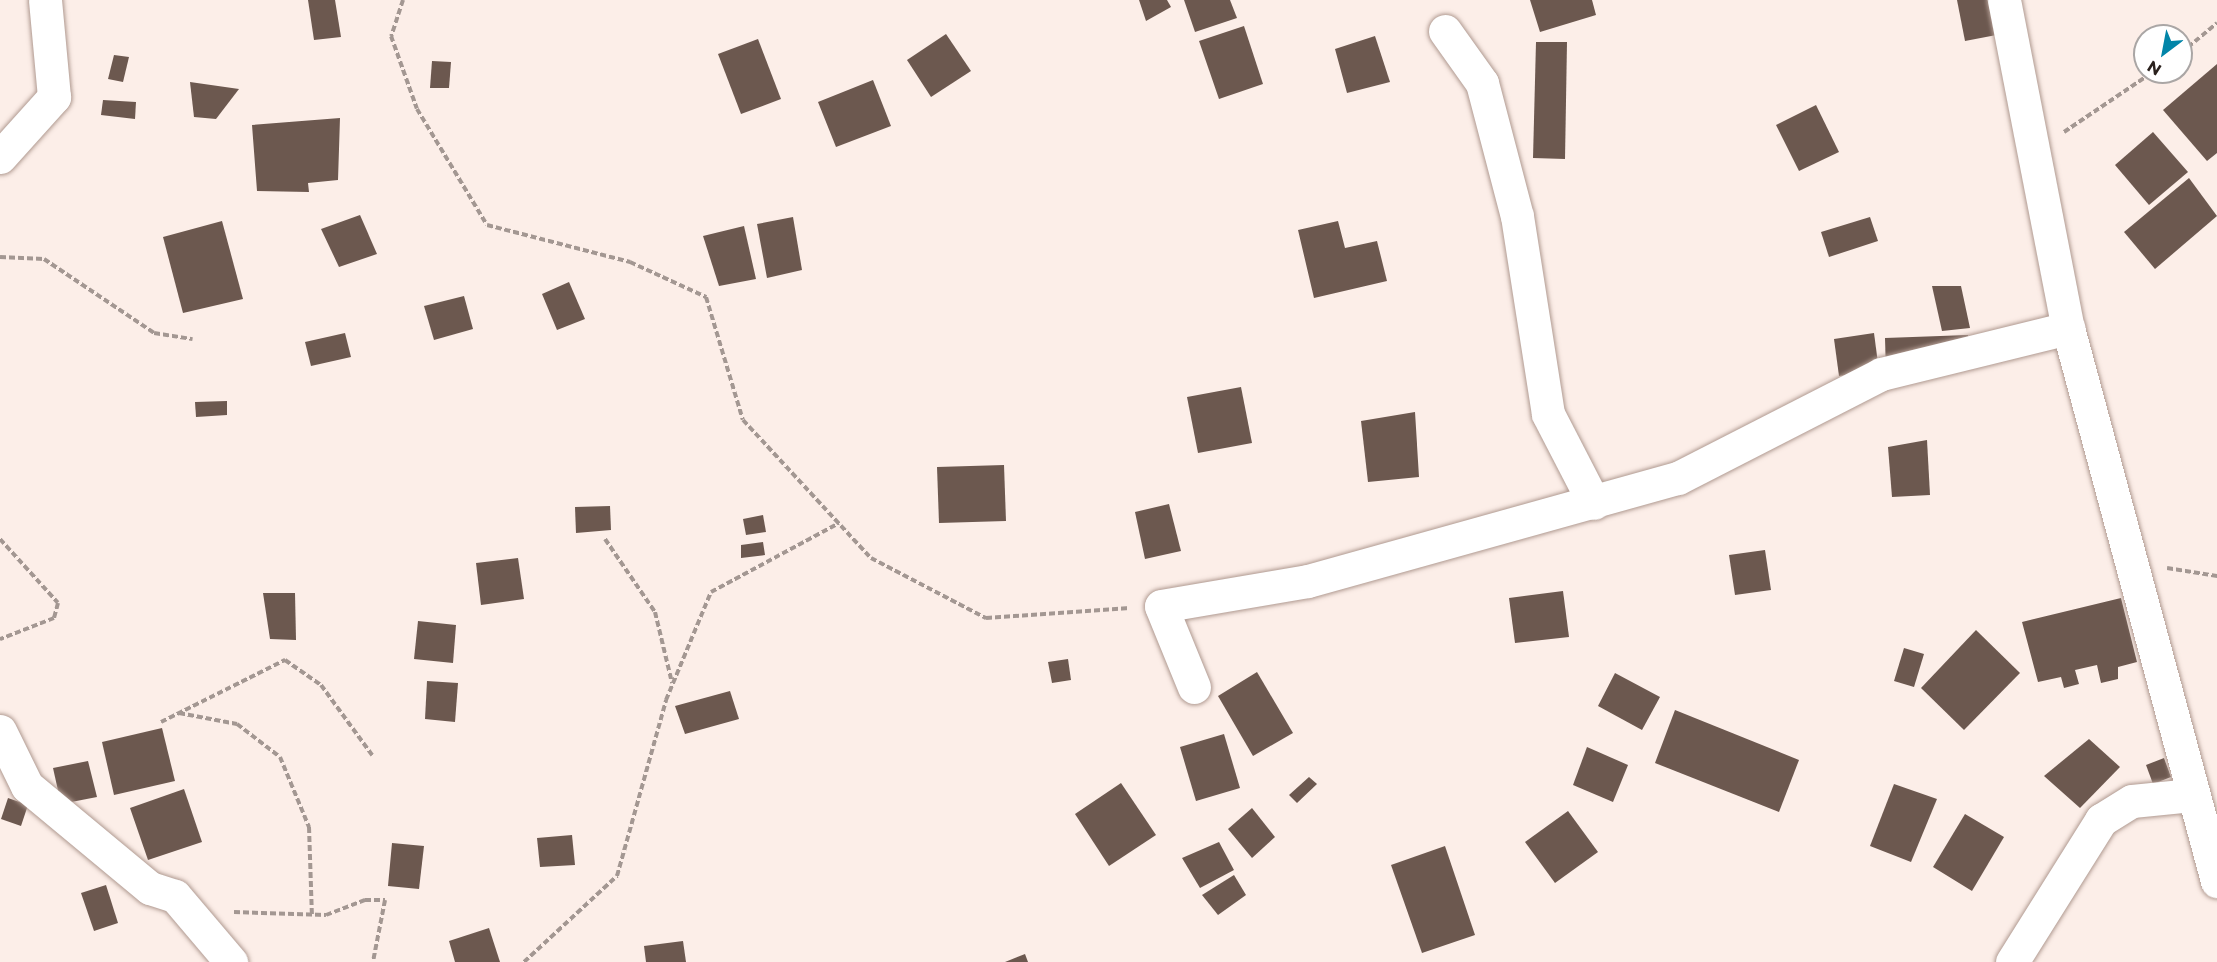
<!DOCTYPE html>
<style>
body{margin:0}
#map{position:relative;width:2217px;height:962px;overflow:hidden;background:#fceee8;font-family:Montserrat,sans-serif}
div>[style]{position:absolute}
.building>*{inset:0;background:#6c584f}
.path>*{height:4px;margin-top:-2px;transform-origin:0;background:repeating-linear-gradient(90deg,#a39792 0 6px,transparent 0 9px)}
.roads{filter:drop-shadow(0 0 2px #b09a91) drop-shadow(0 0 2px #b09a91)}
.minor>*{height:33px;margin:-16.5px;padding:0 16.5px;transform-origin:16.5px;border-radius:16.5px;background:#fff}
span{translate:-50% -50%;white-space:nowrap;text-align:center;line-height:1.15;-webkit-text-stroke:6px #fff;paint-order:stroke}
.north{position:absolute;left:2133px;top:24px;width:60px;height:60px;box-sizing:border-box;background:#fff;border:2px solid #aaa6a5;border-radius:50%;rotate:212deg;font-size:16px;font-weight:700;line-height:24px;text-align:center;color:#2a211d}
.north::after{content:'';display:block;margin:auto;width:21px;height:27px;background:#0285a8;clip-path:polygon(50% 0,100% 100%,50% 72%,0 100%)}
</style>
<div id="map">
<div class="building">
<div style="clip-path:polygon(308px 0,335px 0,341px 37px,314px 40px)"></div>
<div style="clip-path:polygon(1139px 0,1167px 0,1171px 7px,1146px 21px)"></div>
<div style="clip-path:polygon(1184px 0,1230px 0,1237px 18px,1195px 32px)"></div>
<div style="clip-path:polygon(1530px 0,1592px 0,1596px 15px,1540px 32px)"></div>
<div style="clip-path:polygon(1957px 0,2006px 0,2012px 32px,1965px 41px)"></div>
<div style="clip-path:polygon(1244px 26px,1263px 84px,1219px 99px,1199px 41px)"></div>
<div style="clip-path:polygon(946px 34px,971px 71px,931px 97px,907px 60px)"></div>
<div style="clip-path:polygon(1375px 36px,1390px 82px,1347px 93px,1335px 49px)"></div>
<div style="clip-path:polygon(758px 39px,781px 99px,741px 114px,718px 54px)"></div>
<div style="clip-path:polygon(1536px 42px,1567px 42px,1565px 159px,1533px 158px)"></div>
<div style="clip-path:polygon(114px 55px,129px 57px,123px 82px,108px 79px)"></div>
<div style="clip-path:polygon(432px 61px,451px 62px,449px 88px,430px 88px)"></div>
<div style="clip-path:polygon(2217px 64px,2217px 153px,2207px 161px,2163px 110px)"></div>
<div style="clip-path:polygon(873px 80px,891px 126px,836px 147px,818px 102px)"></div>
<div style="clip-path:polygon(190px 82px,239px 89px,216px 119px,194px 117px)"></div>
<div style="clip-path:polygon(103px 100px,136px 102px,135px 119px,101px 115px)"></div>
<div style="clip-path:polygon(1816px 105px,1839px 152px,1799px 171px,1776px 125px)"></div>
<div style="clip-path:polygon(340px 118px,338px 180px,308px 183px,309px 192px,257px 191px,252px 125px)"></div>
<div style="clip-path:polygon(2153px 132px,2188px 172px,2149px 205px,2115px 165px)"></div>
<div style="clip-path:polygon(2189px 178px,2217px 216px,2155px 269px,2124px 232px)"></div>
<div style="clip-path:polygon(360px 215px,377px 254px,339px 267px,321px 229px)"></div>
<div style="clip-path:polygon(793px 217px,802px 270px,767px 278px,757px 224px)"></div>
<div style="clip-path:polygon(1870px 217px,1878px 241px,1829px 257px,1821px 232px)"></div>
<div style="clip-path:polygon(222px 221px,243px 299px,183px 313px,163px 237px)"></div>
<div style="clip-path:polygon(1338px 221px,1345px 248px,1377px 241px,1387px 281px,1314px 298px,1298px 230px)"></div>
<div style="clip-path:polygon(744px 226px,756px 279px,719px 286px,703px 236px)"></div>
<div style="clip-path:polygon(569px 282px,585px 319px,557px 330px,542px 294px)"></div>
<div style="clip-path:polygon(1932px 286px,1961px 286px,1970px 328px,1942px 331px)"></div>
<div style="clip-path:polygon(464px 296px,473px 329px,434px 340px,424px 306px)"></div>
<div style="clip-path:polygon(345px 333px,351px 357px,311px 366px,305px 342px)"></div>
<div style="clip-path:polygon(1874px 333px,1879px 371px,1839px 376px,1834px 339px)"></div>
<div style="clip-path:polygon(1968px 335px,1970px 370px,1886px 373px,1885px 338px)"></div>
<div style="clip-path:polygon(1241px 387px,1252px 443px,1198px 453px,1187px 397px)"></div>
<div style="clip-path:polygon(227px 401px,227px 415px,196px 417px,195px 402px)"></div>
<div style="clip-path:polygon(1415px 412px,1419px 477px,1368px 482px,1361px 421px)"></div>
<div style="clip-path:polygon(1927px 440px,1930px 495px,1892px 497px,1888px 447px)"></div>
<div style="clip-path:polygon(1004px 465px,1006px 521px,939px 523px,937px 467px)"></div>
<div style="clip-path:polygon(1169px 504px,1181px 551px,1145px 559px,1135px 512px)"></div>
<div style="clip-path:polygon(610px 506px,611px 530px,576px 533px,575px 507px)"></div>
<div style="clip-path:polygon(763px 515px,766px 532px,746px 535px,743px 519px)"></div>
<div style="clip-path:polygon(763px 542px,765px 555px,741px 558px,741px 545px)"></div>
<div style="clip-path:polygon(1765px 550px,1771px 590px,1735px 595px,1729px 555px)"></div>
<div style="clip-path:polygon(518px 558px,524px 599px,481px 605px,476px 563px)"></div>
<div style="clip-path:polygon(1563px 591px,1569px 637px,1515px 643px,1509px 598px)"></div>
<div style="clip-path:polygon(263px 593px,295px 593px,296px 640px,270px 639px)"></div>
<div style="clip-path:polygon(2121px 598px,2137px 662px,2118px 667px,2118px 679px,2101px 683px,2097px 665px,2075px 670px,2079px 684px,2064px 688px,2061px 677px,2038px 682px,2022px 622px)"></div>
<div style="clip-path:polygon(418px 621px,456px 625px,453px 663px,414px 659px)"></div>
<div style="clip-path:polygon(1976px 630px,2020px 673px,1964px 730px,1921px 688px)"></div>
<div style="clip-path:polygon(1904px 648px,1924px 654px,1914px 687px,1894px 681px)"></div>
<div style="clip-path:polygon(1068px 659px,1071px 680px,1052px 683px,1048px 662px)"></div>
<div style="clip-path:polygon(1257px 672px,1293px 733px,1253px 756px,1218px 696px)"></div>
<div style="clip-path:polygon(1615px 673px,1660px 697px,1642px 730px,1598px 706px)"></div>
<div style="clip-path:polygon(427px 681px,458px 683px,455px 722px,425px 719px)"></div>
<div style="clip-path:polygon(730px 691px,739px 719px,685px 734px,675px 706px)"></div>
<div style="clip-path:polygon(1675px 710px,1799px 760px,1779px 812px,1655px 763px)"></div>
<div style="clip-path:polygon(162px 728px,175px 781px,114px 795px,102px 742px)"></div>
<div style="clip-path:polygon(1224px 734px,1240px 788px,1196px 801px,1180px 747px)"></div>
<div style="clip-path:polygon(2089px 739px,2120px 767px,2080px 808px,2044px 776px)"></div>
<div style="clip-path:polygon(1587px 747px,1628px 765px,1613px 802px,1573px 785px)"></div>
<div style="clip-path:polygon(2164px 758px,2171px 777px,2153px 784px,2146px 765px)"></div>
<div style="clip-path:polygon(88px 761px,97px 797px,61px 804px,53px 768px)"></div>
<div style="clip-path:polygon(1309px 777px,1317px 784px,1297px 803px,1289px 795px)"></div>
<div style="clip-path:polygon(1121px 783px,1156px 835px,1109px 866px,1075px 814px)"></div>
<div style="clip-path:polygon(1894px 784px,1937px 799px,1911px 862px,1870px 846px)"></div>
<div style="clip-path:polygon(184px 789px,202px 842px,148px 860px,130px 808px)"></div>
<div style="clip-path:polygon(8px 798px,28px 805px,21px 826px,1px 819px)"></div>
<div style="clip-path:polygon(1252px 808px,1275px 837px,1252px 858px,1228px 829px)"></div>
<div style="clip-path:polygon(1568px 811px,1598px 852px,1555px 883px,1525px 842px)"></div>
<div style="clip-path:polygon(1965px 814px,2004px 837px,1972px 891px,1933px 867px)"></div>
<div style="clip-path:polygon(572px 835px,575px 865px,540px 867px,537px 838px)"></div>
<div style="clip-path:polygon(1219px 842px,1234px 870px,1200px 888px,1182px 858px)"></div>
<div style="clip-path:polygon(392px 843px,424px 846px,419px 889px,388px 886px)"></div>
<div style="clip-path:polygon(1445px 846px,1475px 935px,1422px 953px,1391px 865px)"></div>
<div style="clip-path:polygon(1234px 875px,1246px 895px,1218px 915px,1202px 895px)"></div>
<div style="clip-path:polygon(106px 885px,118px 923px,94px 931px,81px 893px)"></div>
<div style="clip-path:polygon(489px 928px,500px 962px,455px 962px,449px 941px)"></div>
<div style="clip-path:polygon(683px 941px,686px 962px,646px 962px,644px 946px)"></div>
<div style="clip-path:polygon(1025px 954px,1028px 962px,1005px 962px)"></div>
</div>
<div class="path">
<div style="left:403px;top:0;width:38px;rotate:108deg"></div>
<div style="left:391px;top:36px;width:77px;rotate:70.4deg"></div>
<div style="left:417px;top:109px;width:135px;rotate:58.9deg"></div>
<div style="left:487px;top:225px;width:148px;rotate:14.5deg"></div>
<div style="left:630px;top:262px;width:84px;rotate:24.7deg"></div>
<div style="left:706px;top:297px;width:128px;rotate:73.3deg"></div>
<div style="left:743px;top:420px;width:188px;rotate:47.2deg"></div>
<div style="left:871px;top:558px;width:130px;rotate:27.6deg"></div>
<div style="left:986px;top:618px;width:144px;rotate:-4deg"></div>
<div style="left:2181px;top:53px;width:47px;rotate:-39.8deg"></div>
<div style="left:2064px;top:132px;width:107px;rotate:-34deg"></div>
<div style="left:0;top:257px;width:44px;rotate:2.6deg"></div>
<div style="left:44px;top:259px;width:133px;rotate:33.9deg"></div>
<div style="left:154px;top:333px;width:39px;rotate:9deg"></div>
<div style="left:0;top:539px;width:86px;rotate:47.8deg"></div>
<div style="left:58px;top:603px;width:16px;rotate:105deg"></div>
<div style="left:54px;top:618px;width:58px;rotate:158.7deg"></div>
<div style="left:605px;top:539px;width:88px;rotate:55.6deg"></div>
<div style="left:655px;top:612px;width:73px;rotate:76.5deg"></div>
<div style="left:2167px;top:568px;width:51px;rotate:9.1deg"></div>
<div style="left:179px;top:713px;width:59px;rotate:10.7deg"></div>
<div style="left:237px;top:724px;width:54px;rotate:37.5deg"></div>
<div style="left:280px;top:757px;width:76px;rotate:67.5deg"></div>
<div style="left:309px;top:827px;width:89px;rotate:88.1deg"></div>
<div style="left:161px;top:722px;width:139px;rotate:-26.6deg"></div>
<div style="left:285px;top:660px;width:44px;rotate:34.8deg"></div>
<div style="left:321px;top:685px;width:87px;rotate:53.9deg"></div>
<div style="left:234px;top:912px;width:92px;rotate:1.9deg"></div>
<div style="left:326px;top:915px;width:42px;rotate:-21deg"></div>
<div style="left:365px;top:900px;width:20px"></div>
<div style="left:385px;top:900px;width:63px;rotate:101deg"></div>
<div style="left:524px;top:962px;width:127px;rotate:-42.8deg"></div>
<div style="left:617px;top:876px;width:183px;rotate:-74.4deg"></div>
<div style="left:666px;top:700px;width:117px;rotate:-67.4deg"></div>
<div style="left:711px;top:592px;width:145px;rotate:-28.3deg"></div>
</div>
<div class="roads">
<div class="minor">
<div style="left:2004px;top:0;width:334px;rotate:79deg"></div>
<div style="left:2068px;top:328px;width:573px;rotate:74.92deg"></div>
<div style="left:1445px;top:31px;width:64px;rotate:54.6deg"></div>
<div style="left:1482px;top:83px;width:138px;rotate:75.3deg"></div>
<div style="left:1517px;top:216px;width:200px;rotate:81.1deg"></div>
<div style="left:1548px;top:414px;width:100px;rotate:62.7deg"></div>
<div style="left:0;top:157px;width:81px;rotate:-48deg"></div>
<div style="left:54px;top:97px;width:97px;rotate:-95.3deg"></div>
<div style="left:1194px;top:687px;width:87px;rotate:-112.2deg"></div>
<div style="left:1161px;top:606px;width:149px;rotate:-9.7deg"></div>
<div style="left:1308px;top:581px;width:384px;rotate:-15.6deg"></div>
<div style="left:1678px;top:478px;width:228px;rotate:-27.1deg"></div>
<div style="left:1881px;top:374px;width:193px;rotate:-13.8deg"></div>
<div style="left:0;top:731px;width:61px;rotate:63.9deg"></div>
<div style="left:27px;top:786px;width:160px;rotate:39.7deg"></div>
<div style="left:150px;top:888px;width:26px;rotate:18deg"></div>
<div style="left:175px;top:896px;width:87px;rotate:49.7deg"></div>
<div style="left:2012px;top:962px;width:168px;rotate:-57.9deg"></div>
<div style="left:2101px;top:820px;width:36px;rotate:-32deg"></div>
<div style="left:2132px;top:801px;width:60px;rotate:-5.7deg"></div>
</div>
</div>
<div class="north">N</div>
</div>
